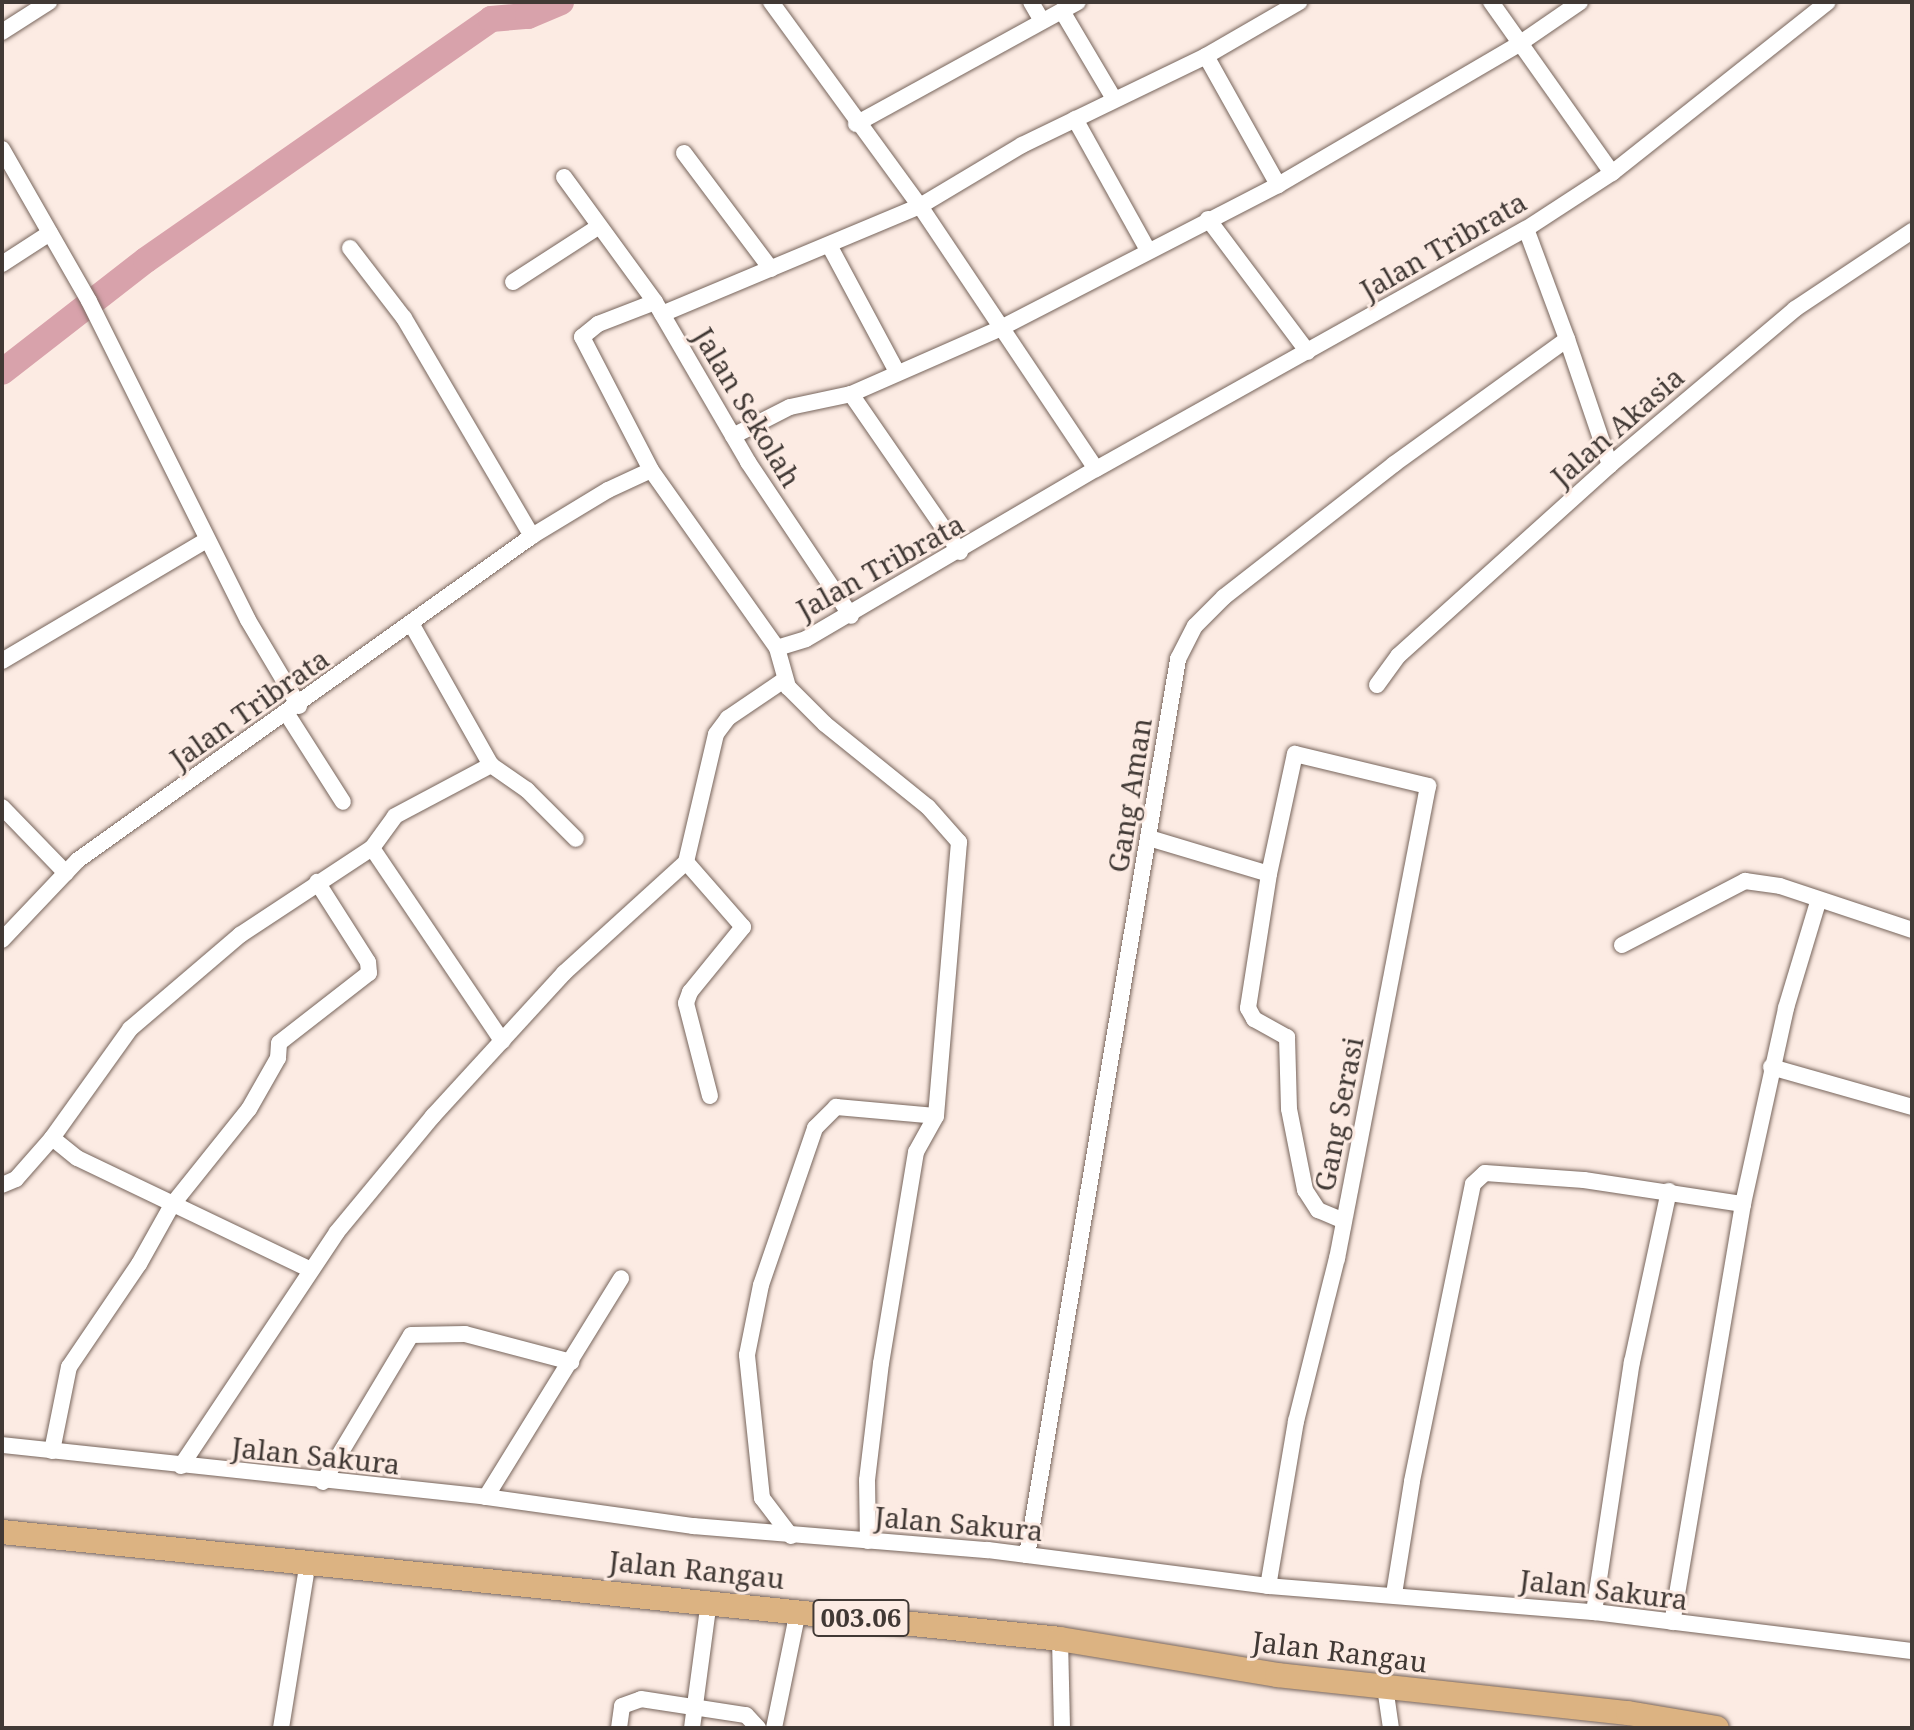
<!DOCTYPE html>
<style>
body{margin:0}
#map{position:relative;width:1914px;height:1730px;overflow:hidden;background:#fcebe3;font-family:"Noto Serif",serif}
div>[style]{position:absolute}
.river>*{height:26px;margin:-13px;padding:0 13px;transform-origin:13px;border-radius:13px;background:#d8a2ab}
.roads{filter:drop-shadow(0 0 2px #77655c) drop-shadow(0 0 2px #77655c)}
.minor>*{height:16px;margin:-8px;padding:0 8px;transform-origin:8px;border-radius:8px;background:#fff}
.primary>*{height:24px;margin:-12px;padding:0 12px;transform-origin:12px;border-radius:12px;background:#dcb382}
span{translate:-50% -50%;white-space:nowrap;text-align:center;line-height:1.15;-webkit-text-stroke:6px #fcebe3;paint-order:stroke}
.shield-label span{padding:2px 6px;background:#fcebe3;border:2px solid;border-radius:6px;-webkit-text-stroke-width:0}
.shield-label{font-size:26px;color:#413935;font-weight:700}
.street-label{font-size:28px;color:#413935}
.frame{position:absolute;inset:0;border:4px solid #413935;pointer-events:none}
</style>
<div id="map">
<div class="river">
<div style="left:2px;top:372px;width:182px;rotate:-37.9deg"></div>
<div style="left:146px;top:260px;width:421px;rotate:-34.9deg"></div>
<div style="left:491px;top:19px;width:37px;rotate:-5deg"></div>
<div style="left:528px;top:16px;width:36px;rotate:-23deg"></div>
</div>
<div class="roads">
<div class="minor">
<div style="left:771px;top:2px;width:253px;rotate:53.9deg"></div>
<div style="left:920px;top:206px;width:316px;rotate:56.2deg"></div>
<div style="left:1031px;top:2px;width:22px;rotate:60deg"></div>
<div style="left:1491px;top:2px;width:209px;rotate:54.7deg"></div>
<div style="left:1062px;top:11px;width:102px;rotate:59.4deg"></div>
<div style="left:2px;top:32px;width:56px;rotate:-32.6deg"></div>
<div style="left:1206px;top:56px;width:148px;rotate:60.8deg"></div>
<div style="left:1075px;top:119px;width:150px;rotate:60.9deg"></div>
<div style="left:856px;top:124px;width:253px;rotate:-28.8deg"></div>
<div style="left:2px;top:149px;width:175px;rotate:60.2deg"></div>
<div style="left:89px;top:301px;width:356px;rotate:63.5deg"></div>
<div style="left:248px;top:620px;width:100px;rotate:59.3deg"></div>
<div style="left:684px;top:153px;width:145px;rotate:53.1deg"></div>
<div style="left:564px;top:177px;width:155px;rotate:53.9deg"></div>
<div style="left:655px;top:302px;width:185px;rotate:59.8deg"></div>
<div style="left:748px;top:462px;width:185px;rotate:56.2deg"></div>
<div style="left:1208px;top:219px;width:166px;rotate:53.1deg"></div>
<div style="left:829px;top:245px;width:144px;rotate:61.8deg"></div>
<div style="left:350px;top:248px;width:88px;rotate:52.4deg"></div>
<div style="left:404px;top:318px;width:253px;rotate:59.6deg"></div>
<div style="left:2px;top:264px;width:57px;rotate:-32.9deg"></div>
<div style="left:513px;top:282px;width:101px;rotate:-32.9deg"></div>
<div style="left:662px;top:314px;width:280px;rotate:-22.7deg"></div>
<div style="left:920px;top:206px;width:119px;rotate:-30.9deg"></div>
<div style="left:1022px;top:145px;width:204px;rotate:-25.8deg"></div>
<div style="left:1206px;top:56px;width:108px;rotate:-30.1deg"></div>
<div style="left:1567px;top:339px;width:133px;rotate:71.2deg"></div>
<div style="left:733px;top:436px;width:64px;rotate:-27deg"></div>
<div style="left:790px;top:407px;width:62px;rotate:-12deg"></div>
<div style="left:651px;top:470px;width:150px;rotate:-117.4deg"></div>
<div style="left:582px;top:337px;width:21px;rotate:-39deg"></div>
<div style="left:598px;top:324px;width:61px;rotate:-21.1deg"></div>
<div style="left:960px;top:552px;width:192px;rotate:-124.6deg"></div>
<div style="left:851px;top:394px;width:162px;rotate:-23.7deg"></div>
<div style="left:999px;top:329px;width:314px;rotate:-27.3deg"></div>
<div style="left:1278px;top:185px;width:279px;rotate:-30.3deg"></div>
<div style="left:1519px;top:44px;width:74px;rotate:-34.5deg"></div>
<div style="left:412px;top:625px;width:161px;rotate:60.6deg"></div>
<div style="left:491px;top:765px;width:44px;rotate:34.8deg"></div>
<div style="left:527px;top:790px;width:69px;rotate:45deg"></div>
<div style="left:777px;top:648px;width:41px;rotate:74.2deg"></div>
<div style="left:788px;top:687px;width:52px;rotate:45deg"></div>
<div style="left:825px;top:724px;width:132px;rotate:38.9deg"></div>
<div style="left:928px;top:807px;width:47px;rotate:48.5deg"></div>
<div style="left:959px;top:842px;width:275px;rotate:94.8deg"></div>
<div style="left:936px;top:1116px;width:41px;rotate:119.1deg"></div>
<div style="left:916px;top:1152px;width:214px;rotate:99.4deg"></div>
<div style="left:881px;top:1363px;width:118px;rotate:96.8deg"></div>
<div style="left:867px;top:1480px;width:61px;rotate:89.1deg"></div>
<div style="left:2px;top:661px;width:238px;rotate:-30.6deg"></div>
<div style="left:1377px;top:685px;width:36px;rotate:-54deg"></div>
<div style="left:1398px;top:656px;width:285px;rotate:-42deg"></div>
<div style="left:1610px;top:465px;width:242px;rotate:-40.1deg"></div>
<div style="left:1795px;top:309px;width:141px;rotate:-33.7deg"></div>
<div style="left:287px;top:714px;width:104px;rotate:57.5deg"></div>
<div style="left:2px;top:807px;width:92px;rotate:45.9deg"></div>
<div style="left:1149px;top:838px;width:125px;rotate:16.7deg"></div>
<div style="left:1269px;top:874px;width:123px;rotate:-77.8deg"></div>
<div style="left:1295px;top:754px;width:137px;rotate:13.5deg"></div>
<div style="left:1428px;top:786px;width:481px;rotate:100.9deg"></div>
<div style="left:1337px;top:1258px;width:168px;rotate:104.1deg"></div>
<div style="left:1296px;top:1421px;width:167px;rotate:99.6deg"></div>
<div style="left:372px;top:848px;width:233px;rotate:56deg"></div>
<div style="left:1269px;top:874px;width:136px;rotate:98.9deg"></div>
<div style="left:1248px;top:1008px;width:13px;rotate:61deg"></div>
<div style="left:1254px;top:1019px;width:38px;rotate:29deg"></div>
<div style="left:1287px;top:1037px;width:72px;rotate:88.4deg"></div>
<div style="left:1289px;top:1109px;width:83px;rotate:78.8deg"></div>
<div style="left:1305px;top:1190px;width:24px;rotate:57deg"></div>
<div style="left:1318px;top:1210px;width:28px;rotate:23deg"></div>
<div style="left:2px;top:940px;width:110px;rotate:-46.5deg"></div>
<div style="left:78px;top:860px;width:558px;rotate:-35.51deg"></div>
<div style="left:532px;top:536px;width:89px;rotate:-31.2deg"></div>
<div style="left:608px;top:490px;width:47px;rotate:-24.9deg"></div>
<div style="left:651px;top:470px;width:218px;rotate:54.7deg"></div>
<div style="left:777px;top:648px;width:30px;rotate:-17deg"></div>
<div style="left:806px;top:639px;width:336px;rotate:-30.4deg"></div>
<div style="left:1096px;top:469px;width:492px;rotate:-29.2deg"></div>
<div style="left:1526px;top:229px;width:103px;rotate:-33.1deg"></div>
<div style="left:1612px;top:173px;width:275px;rotate:-38.4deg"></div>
<div style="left:1622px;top:945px;width:139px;rotate:-27.5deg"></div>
<div style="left:1745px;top:881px;width:35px;rotate:8deg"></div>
<div style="left:1780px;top:886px;width:139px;rotate:18.4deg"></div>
<div style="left:1771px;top:1067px;width:147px;rotate:15.8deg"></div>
<div style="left:710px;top:1096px;width:96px;rotate:-104.5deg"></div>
<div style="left:686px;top:1003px;width:12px;rotate:-70deg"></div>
<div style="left:690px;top:992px;width:84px;rotate:-50.8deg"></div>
<div style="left:743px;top:927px;width:86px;rotate:-131.2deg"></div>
<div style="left:686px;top:862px;width:131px;rotate:-76.8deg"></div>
<div style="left:716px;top:734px;width:20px;rotate:-53deg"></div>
<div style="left:728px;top:718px;width:68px;rotate:-34.2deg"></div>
<div style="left:2px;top:1185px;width:15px;rotate:-23deg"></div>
<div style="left:16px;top:1179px;width:55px;rotate:-48.7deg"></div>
<div style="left:1743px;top:1204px;width:201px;rotate:-77.6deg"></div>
<div style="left:1786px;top:1008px;width:111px;rotate:-73.2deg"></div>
<div style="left:311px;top:1270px;width:259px;rotate:-154.4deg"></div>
<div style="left:77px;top:1158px;width:32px;rotate:-141deg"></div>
<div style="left:52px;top:1138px;width:134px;rotate:-54.4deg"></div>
<div style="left:130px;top:1029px;width:145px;rotate:-40.5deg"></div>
<div style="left:240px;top:935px;width:158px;rotate:-33.4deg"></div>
<div style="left:372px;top:848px;width:39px;rotate:-54deg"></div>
<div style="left:395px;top:816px;width:109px;rotate:-28deg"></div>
<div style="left:2px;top:1445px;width:487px;rotate:6.1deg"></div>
<div style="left:486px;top:1497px;width:209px;rotate:8deg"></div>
<div style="left:693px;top:1526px;width:296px;rotate:4.7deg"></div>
<div style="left:988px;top:1550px;width:282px;rotate:7.3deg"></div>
<div style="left:1268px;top:1586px;width:327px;rotate:4.6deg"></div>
<div style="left:1594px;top:1612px;width:320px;rotate:7deg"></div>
<div style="left:52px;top:1451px;width:86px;rotate:-78.6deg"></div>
<div style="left:69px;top:1367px;width:125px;rotate:-55.8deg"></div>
<div style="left:139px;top:1264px;width:68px;rotate:-60.8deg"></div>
<div style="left:172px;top:1205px;width:123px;rotate:-51.3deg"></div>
<div style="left:249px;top:1109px;width:59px;rotate:-60.4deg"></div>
<div style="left:278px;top:1058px;width:15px;rotate:-86deg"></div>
<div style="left:279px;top:1043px;width:114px;rotate:-37.9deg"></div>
<div style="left:369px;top:973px;width:11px;rotate:-95deg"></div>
<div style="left:368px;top:962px;width:95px;rotate:-122.5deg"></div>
<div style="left:181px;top:1466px;width:281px;rotate:-56.3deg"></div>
<div style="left:337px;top:1232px;width:151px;rotate:-50.4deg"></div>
<div style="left:433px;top:1116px;width:194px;rotate:-47.5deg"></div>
<div style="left:564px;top:973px;width:165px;rotate:-42.3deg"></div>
<div style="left:323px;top:1482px;width:171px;rotate:-59.1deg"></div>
<div style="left:411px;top:1335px;width:54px;rotate:-1.1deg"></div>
<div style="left:465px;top:1334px;width:110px;rotate:14.8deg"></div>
<div style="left:486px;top:1497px;width:257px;rotate:-58.3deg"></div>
<div style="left:791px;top:1536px;width:48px;rotate:-127.3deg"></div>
<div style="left:762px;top:1498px;width:144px;rotate:-96deg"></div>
<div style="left:747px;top:1355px;width:71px;rotate:-78.7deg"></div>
<div style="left:761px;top:1285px;width:166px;rotate:-71deg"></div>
<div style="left:815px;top:1128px;width:30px;rotate:-45deg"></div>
<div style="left:836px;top:1107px;width:100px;rotate:5.1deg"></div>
<div style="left:1027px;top:1555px;width:909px;rotate:-80.43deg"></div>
<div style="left:1178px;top:659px;width:37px;rotate:-63deg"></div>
<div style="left:1195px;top:626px;width:41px;rotate:-45deg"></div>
<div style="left:1224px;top:597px;width:216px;rotate:-38deg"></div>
<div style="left:1394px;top:464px;width:213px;rotate:-35.8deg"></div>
<div style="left:1567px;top:339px;width:117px;rotate:-110.4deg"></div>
<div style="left:1394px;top:1594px;width:114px;rotate:-80.9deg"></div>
<div style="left:1412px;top:1481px;width:303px;rotate:-78.4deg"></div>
<div style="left:1473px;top:1184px;width:16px;rotate:-43deg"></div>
<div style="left:1485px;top:1173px;width:99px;rotate:4deg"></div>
<div style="left:1584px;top:1180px;width:161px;rotate:8.6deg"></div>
<div style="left:1743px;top:1204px;width:424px;rotate:99.6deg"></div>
<div style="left:1594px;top:1612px;width:253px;rotate:-81.4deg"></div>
<div style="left:1632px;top:1362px;width:175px;rotate:-77.8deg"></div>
<div style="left:1060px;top:1639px;width:89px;rotate:88.7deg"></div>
<div style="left:1385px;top:1687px;width:41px;rotate:81.7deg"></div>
<div style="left:281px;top:1728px;width:168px;rotate:-80.8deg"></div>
<div style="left:619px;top:1728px;width:22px;rotate:-82deg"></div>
<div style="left:622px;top:1706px;width:20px;rotate:-20deg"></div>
<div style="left:641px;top:1699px;width:106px;rotate:8.7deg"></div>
<div style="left:746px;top:1715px;width:18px;rotate:47deg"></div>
<div style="left:692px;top:1728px;width:128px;rotate:-82.4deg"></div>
<div style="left:774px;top:1728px;width:119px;rotate:-78.4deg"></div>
</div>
<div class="primary">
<div style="left:2px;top:1532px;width:1063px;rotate:5.77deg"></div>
<div style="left:1060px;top:1639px;width:220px;rotate:9.4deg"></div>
<div style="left:1277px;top:1675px;width:353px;rotate:6.2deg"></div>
<div style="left:1628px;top:1713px;width:90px;rotate:9.6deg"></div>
</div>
</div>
<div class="shield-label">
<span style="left:861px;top:1618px">003.06</span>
</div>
<div class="street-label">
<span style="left:1443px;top:245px;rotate:-30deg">Jalan Tribrata</span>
<span style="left:748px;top:407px;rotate:59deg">Jalan Sekolah</span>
<span style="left:1617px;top:426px;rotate:-41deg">Jalan Akasia</span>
<span style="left:880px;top:566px;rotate:-29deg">Jalan Tribrata</span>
<span style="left:249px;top:708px;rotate:-35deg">Jalan Tribrata</span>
<span style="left:1129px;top:795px;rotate:-81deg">Gang Aman</span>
<span style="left:1338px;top:1114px;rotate:-79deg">Gang Serasi</span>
<span style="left:316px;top:1455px;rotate:6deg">Jalan Sakura</span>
<span style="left:959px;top:1523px;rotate:5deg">Jalan Sakura</span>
<span style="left:697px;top:1569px;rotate:6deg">Jalan Rangau</span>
<span style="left:1604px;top:1589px;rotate:7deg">Jalan Sakura</span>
<span style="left:1340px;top:1651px;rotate:7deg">Jalan Rangau</span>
</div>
<div class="frame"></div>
</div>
